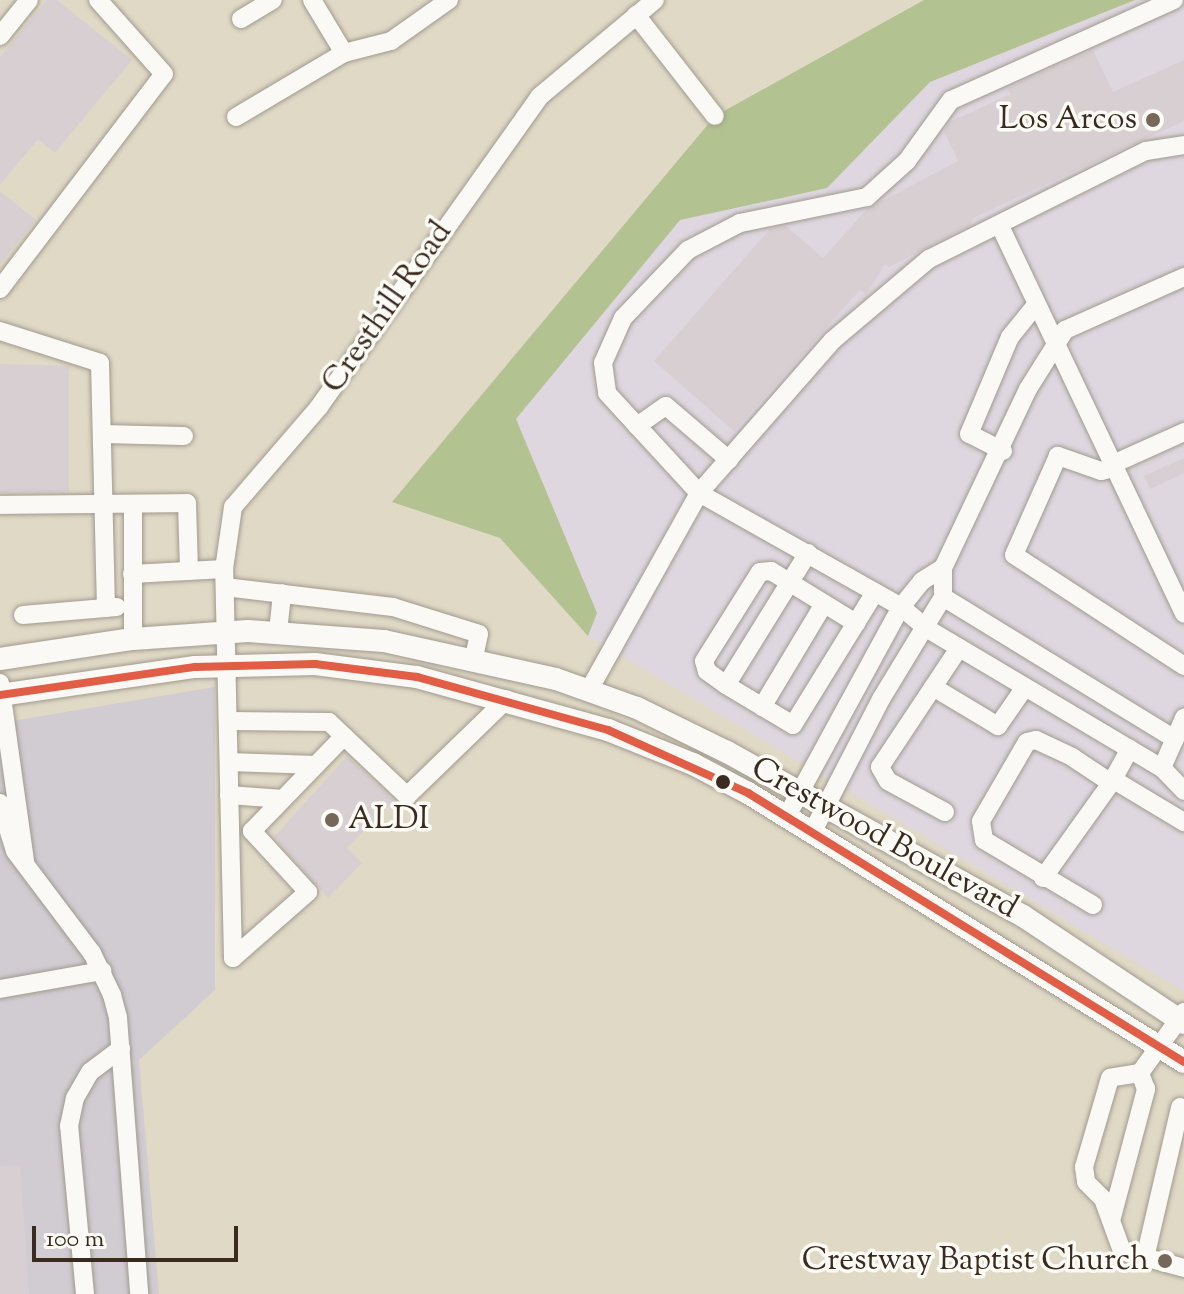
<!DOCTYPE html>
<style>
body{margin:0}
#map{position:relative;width:1184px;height:1294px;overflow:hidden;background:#e0d9c6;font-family:"Sorts Mill Goudy",serif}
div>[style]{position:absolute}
.built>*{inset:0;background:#ded7e0}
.industrial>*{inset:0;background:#d0ccd2}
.forest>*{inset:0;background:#b2c291}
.building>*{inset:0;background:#d8cfd3}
.roads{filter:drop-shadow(0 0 2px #a19a8e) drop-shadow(0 0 2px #a19a8e)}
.minor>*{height:18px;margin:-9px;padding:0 9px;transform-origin:9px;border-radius:9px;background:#faf9f6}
.major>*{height:22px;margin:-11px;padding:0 11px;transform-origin:11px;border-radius:11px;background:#faf9f6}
.bus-1>*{height:8px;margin:-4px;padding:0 4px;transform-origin:4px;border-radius:4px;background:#e15d46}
.dots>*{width:22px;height:22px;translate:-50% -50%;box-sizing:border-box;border:4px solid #fdfcf7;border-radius:50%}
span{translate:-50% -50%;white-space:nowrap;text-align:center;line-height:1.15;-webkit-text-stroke:7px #fdfcf7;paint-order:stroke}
.poi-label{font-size:32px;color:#3b2a1e}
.right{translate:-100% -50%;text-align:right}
.left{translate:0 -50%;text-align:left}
.street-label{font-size:32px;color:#3b2a1e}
.scale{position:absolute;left:32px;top:1226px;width:206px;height:36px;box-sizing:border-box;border:4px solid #3b2a1e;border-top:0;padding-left:10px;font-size:24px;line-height:28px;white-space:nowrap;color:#3b2a1e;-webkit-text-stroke:6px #fdfcf7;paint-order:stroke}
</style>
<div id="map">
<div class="built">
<div style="clip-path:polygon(1135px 0,1184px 0,1184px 991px,588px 636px,597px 613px,516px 419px,680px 219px,826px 188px,930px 82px)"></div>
</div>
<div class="industrial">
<div style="clip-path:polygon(215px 687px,215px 990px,139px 1060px,159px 1294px,0 1294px,0 723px)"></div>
</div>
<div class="forest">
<div style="clip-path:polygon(924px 0,1135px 0,930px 82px,827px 188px,680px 220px,516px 419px,597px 613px,588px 636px,500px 538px,392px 502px,715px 116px)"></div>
</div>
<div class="building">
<div style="clip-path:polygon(47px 0,57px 0,132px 60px,55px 153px,38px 139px,0 185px,0 57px)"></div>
<div style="clip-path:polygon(1093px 50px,1113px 92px,1184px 60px,1184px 121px,973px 218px,970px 225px,889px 267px,885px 264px,866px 295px,860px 290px,734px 431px,654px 361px,770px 229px,786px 226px,823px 258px,867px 209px,958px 161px,944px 131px,950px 122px,1010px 94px,1007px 88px)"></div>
<div style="clip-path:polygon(0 191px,36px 220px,0 264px)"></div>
<div style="clip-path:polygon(0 364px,69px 366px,69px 492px,0 493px)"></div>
<div style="clip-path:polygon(1184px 458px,1184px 473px,1150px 489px,1144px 476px)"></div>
<div style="clip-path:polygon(347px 756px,394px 800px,347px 848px,362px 863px,328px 898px,274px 837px)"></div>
<div style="clip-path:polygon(20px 1165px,29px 1294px,0 1294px,0 1166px)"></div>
</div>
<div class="roads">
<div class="minor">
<div style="left:312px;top:0;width:62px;rotate:58.9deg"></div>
<div style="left:1174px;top:0;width:244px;rotate:155.8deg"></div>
<div style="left:951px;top:100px;width:75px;rotate:125.8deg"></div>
<div style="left:907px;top:161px;width:54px;rotate:138deg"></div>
<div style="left:867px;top:197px;width:130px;rotate:168.4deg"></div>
<div style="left:740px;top:223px;width:59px;rotate:152.6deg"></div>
<div style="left:688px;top:250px;width:94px;rotate:133.7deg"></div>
<div style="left:623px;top:318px;width:49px;rotate:114deg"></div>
<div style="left:603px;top:363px;width:30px;rotate:82deg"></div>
<div style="left:607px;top:393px;width:136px;rotate:47.4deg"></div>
<div style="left:699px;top:493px;width:203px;rotate:-48.8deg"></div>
<div style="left:833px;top:340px;width:126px;rotate:-40.2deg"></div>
<div style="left:929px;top:259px;width:242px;rotate:-26.5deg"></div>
<div style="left:1146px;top:151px;width:38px;rotate:-9deg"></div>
<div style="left:636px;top:15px;width:128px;rotate:52deg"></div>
<div style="left:241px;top:19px;width:37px;rotate:-31deg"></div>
<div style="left:0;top:36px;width:46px;rotate:-51.1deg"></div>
<div style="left:236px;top:117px;width:126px;rotate:-30.7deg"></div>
<div style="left:344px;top:53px;width:49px;rotate:-14.3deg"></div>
<div style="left:391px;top:41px;width:71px;rotate:-35.3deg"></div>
<div style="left:1000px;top:226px;width:429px;rotate:64.6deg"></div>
<div style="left:0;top:289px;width:270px;rotate:-52.7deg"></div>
<div style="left:164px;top:74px;width:99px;rotate:-131.7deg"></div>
<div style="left:0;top:331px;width:105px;rotate:17.7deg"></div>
<div style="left:100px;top:363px;width:245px;rotate:88.6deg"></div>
<div style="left:637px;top:426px;width:35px;rotate:-35deg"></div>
<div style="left:666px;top:406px;width:83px;rotate:40.6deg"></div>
<div style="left:102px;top:434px;width:82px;rotate:1.4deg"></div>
<div style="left:1003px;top:451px;width:38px;rotate:-153deg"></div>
<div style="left:969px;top:434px;width:105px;rotate:-67.1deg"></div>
<div style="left:1010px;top:337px;width:40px;rotate:-51deg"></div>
<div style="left:1111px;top:465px;width:80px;rotate:-24.3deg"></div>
<div style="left:1113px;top:468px;width:12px;rotate:166deg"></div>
<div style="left:1101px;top:471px;width:46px;rotate:-160.8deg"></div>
<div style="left:1058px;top:456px;width:108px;rotate:114deg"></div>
<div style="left:1014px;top:555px;width:203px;rotate:33.1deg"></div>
<div style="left:133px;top:504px;width:135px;rotate:90deg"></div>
<div style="left:0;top:505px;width:187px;rotate:-0.6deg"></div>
<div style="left:187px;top:503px;width:68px;rotate:88.3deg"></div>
<div style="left:808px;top:553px;width:155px;rotate:121.8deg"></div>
<div style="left:726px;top:685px;width:78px;rotate:30.8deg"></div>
<div style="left:793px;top:725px;width:156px;rotate:-58.3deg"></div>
<div style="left:132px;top:574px;width:92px;rotate:-3.1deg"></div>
<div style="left:225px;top:587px;width:169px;rotate:6.8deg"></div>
<div style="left:393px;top:607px;width:90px;rotate:17.4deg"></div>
<div style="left:479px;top:634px;width:24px;rotate:102deg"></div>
<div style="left:943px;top:597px;width:272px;rotate:31.5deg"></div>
<div style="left:23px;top:615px;width:94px;rotate:-4.9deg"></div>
<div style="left:278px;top:632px;width:39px;rotate:-84deg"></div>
<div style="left:0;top:683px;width:181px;rotate:82deg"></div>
<div style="left:726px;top:685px;width:24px;rotate:-144deg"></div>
<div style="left:707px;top:671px;width:10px;rotate:-107deg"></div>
<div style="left:704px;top:661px;width:105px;rotate:-57.8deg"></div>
<div style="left:760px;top:572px;width:11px;rotate:-5deg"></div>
<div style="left:771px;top:571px;width:100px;rotate:31.5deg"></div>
<div style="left:933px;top:687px;width:76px;rotate:31deg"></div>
<div style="left:998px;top:726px;width:47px;rotate:-55.3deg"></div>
<div style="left:589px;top:690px;width:226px;rotate:-60.8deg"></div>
<div style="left:699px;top:493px;width:232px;rotate:29.4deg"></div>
<div style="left:901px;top:607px;width:33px;rotate:40deg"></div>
<div style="left:926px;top:628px;width:274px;rotate:30.7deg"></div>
<div style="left:1162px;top:768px;width:32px;rotate:46deg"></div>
<div style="left:762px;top:707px;width:120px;rotate:-59deg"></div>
<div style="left:228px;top:721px;width:101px;rotate:0.6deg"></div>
<div style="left:329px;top:722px;width:108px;rotate:43.5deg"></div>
<div style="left:407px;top:796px;width:139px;rotate:-44.1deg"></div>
<div style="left:229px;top:762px;width:87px;rotate:2deg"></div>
<div style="left:1162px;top:768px;width:55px;rotate:-66.3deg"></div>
<div style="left:1114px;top:780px;width:82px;rotate:31deg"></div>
<div style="left:229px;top:795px;width:54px;rotate:4.2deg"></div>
<div style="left:0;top:803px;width:50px;rotate:72.6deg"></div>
<div style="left:15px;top:851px;width:128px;rotate:53deg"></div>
<div style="left:92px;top:953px;width:47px;rotate:64.5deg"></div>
<div style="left:112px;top:995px;width:24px;rotate:75deg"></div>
<div style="left:118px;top:1018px;width:277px;rotate:85.6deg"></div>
<div style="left:945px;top:812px;width:65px;rotate:-151.5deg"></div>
<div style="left:888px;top:781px;width:16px;rotate:-120deg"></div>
<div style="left:880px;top:767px;width:143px;rotate:-56.4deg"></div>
<div style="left:787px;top:816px;width:238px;rotate:-61.4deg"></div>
<div style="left:901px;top:607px;width:33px;rotate:-51deg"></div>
<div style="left:922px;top:581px;width:25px;rotate:-32deg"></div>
<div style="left:813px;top:831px;width:148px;rotate:-62.7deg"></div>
<div style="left:881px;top:699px;width:119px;rotate:-58.7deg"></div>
<div style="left:943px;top:597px;width:29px;rotate:-90deg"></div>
<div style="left:943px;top:568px;width:198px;rotate:-64.6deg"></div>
<div style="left:1028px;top:389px;width:70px;rotate:-57.9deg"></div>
<div style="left:1065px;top:330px;width:130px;rotate:-24deg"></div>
<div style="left:1043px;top:878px;width:117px;rotate:-54.4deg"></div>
<div style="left:1093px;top:905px;width:127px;rotate:-149.2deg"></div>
<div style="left:984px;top:840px;width:19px;rotate:-99deg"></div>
<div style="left:981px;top:821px;width:91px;rotate:-59.8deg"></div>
<div style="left:1027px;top:742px;width:9px;rotate:-13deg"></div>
<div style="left:1036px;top:740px;width:40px;rotate:25deg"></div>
<div style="left:1072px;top:757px;width:47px;rotate:33.7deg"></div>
<div style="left:1111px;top:783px;width:39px;rotate:-61deg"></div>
<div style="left:233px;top:958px;width:389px;rotate:-91.3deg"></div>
<div style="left:224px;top:569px;width:63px;rotate:-81.7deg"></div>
<div style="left:233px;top:507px;width:132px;rotate:-49.3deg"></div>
<div style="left:319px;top:407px;width:380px;rotate:-54.6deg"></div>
<div style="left:539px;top:97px;width:151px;rotate:-39.9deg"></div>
<div style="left:233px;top:958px;width:100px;rotate:-41.3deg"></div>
<div style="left:308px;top:892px;width:83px;rotate:-132.6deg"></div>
<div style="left:252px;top:831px;width:132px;rotate:-45.9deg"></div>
<div style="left:0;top:989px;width:104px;rotate:-10deg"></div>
<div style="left:1184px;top:1012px;width:75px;rotate:125.8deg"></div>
<div style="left:1140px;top:1073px;width:30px;rotate:171deg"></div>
<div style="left:1110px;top:1078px;width:93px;rotate:106.3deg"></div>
<div style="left:1084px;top:1167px;width:15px;rotate:82deg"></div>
<div style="left:1086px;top:1182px;width:24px;rotate:45deg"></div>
<div style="left:1103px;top:1199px;width:55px;rotate:69.9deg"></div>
<div style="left:1122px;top:1251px;width:64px;rotate:15.3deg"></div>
<div style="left:1111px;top:1221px;width:137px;rotate:-75.1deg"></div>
<div style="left:1146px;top:1089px;width:17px;rotate:-111deg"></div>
<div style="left:1145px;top:1258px;width:155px;rotate:-76.9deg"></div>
<div style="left:85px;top:1294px;width:169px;rotate:-95.4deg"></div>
<div style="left:69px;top:1126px;width:29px;rotate:-78deg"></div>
<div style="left:75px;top:1098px;width:30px;rotate:-60deg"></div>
<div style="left:90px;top:1072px;width:39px;rotate:-37deg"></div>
</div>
<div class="major">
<div style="left:0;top:659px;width:134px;rotate:-8.6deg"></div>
<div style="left:133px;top:639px;width:115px;rotate:-4deg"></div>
<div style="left:248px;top:631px;width:136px;rotate:4.2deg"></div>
<div style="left:384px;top:641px;width:176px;rotate:12.5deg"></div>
<div style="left:556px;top:679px;width:86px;rotate:19.7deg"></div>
<div style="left:637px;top:708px;width:100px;rotate:26.1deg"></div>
<div style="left:727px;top:752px;width:338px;rotate:29deg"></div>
<div style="left:1023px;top:916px;width:193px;rotate:33.6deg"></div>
<div style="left:0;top:695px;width:197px;rotate:-8.2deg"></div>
<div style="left:195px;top:667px;width:120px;rotate:-1.4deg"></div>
<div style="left:315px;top:664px;width:103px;rotate:7.3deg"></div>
<div style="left:417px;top:677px;width:198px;rotate:15.5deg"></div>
<div style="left:608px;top:730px;width:92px;rotate:21.8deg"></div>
<div style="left:693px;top:764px;width:62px;rotate:27.8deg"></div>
<div style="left:748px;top:793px;width:512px;rotate:31.67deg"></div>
</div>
</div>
<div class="bus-1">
<div style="left:0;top:695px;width:197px;rotate:-8.2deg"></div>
<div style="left:195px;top:667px;width:120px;rotate:-1.4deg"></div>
<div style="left:315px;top:664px;width:103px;rotate:7.3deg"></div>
<div style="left:417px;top:677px;width:198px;rotate:15.5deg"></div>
<div style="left:608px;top:730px;width:154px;rotate:24.2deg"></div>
<div style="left:748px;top:793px;width:512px;rotate:31.67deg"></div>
</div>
<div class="dots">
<div style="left:1153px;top:120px;background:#756759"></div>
<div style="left:723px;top:782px;background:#3b2a1e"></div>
<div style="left:332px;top:820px;background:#756759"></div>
<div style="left:1165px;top:1261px;background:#756759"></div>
</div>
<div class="poi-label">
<span class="right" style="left:1137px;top:120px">Los Arcos</span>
<span class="left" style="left:348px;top:820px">ALDI</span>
<span class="right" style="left:1149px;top:1261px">Crestway Baptist Church</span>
</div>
<div class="street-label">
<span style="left:388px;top:308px;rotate:-55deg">Cresthill Road</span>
<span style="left:884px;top:839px;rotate:29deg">Crestwood Boulevard</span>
</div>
<div class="scale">100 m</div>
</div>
